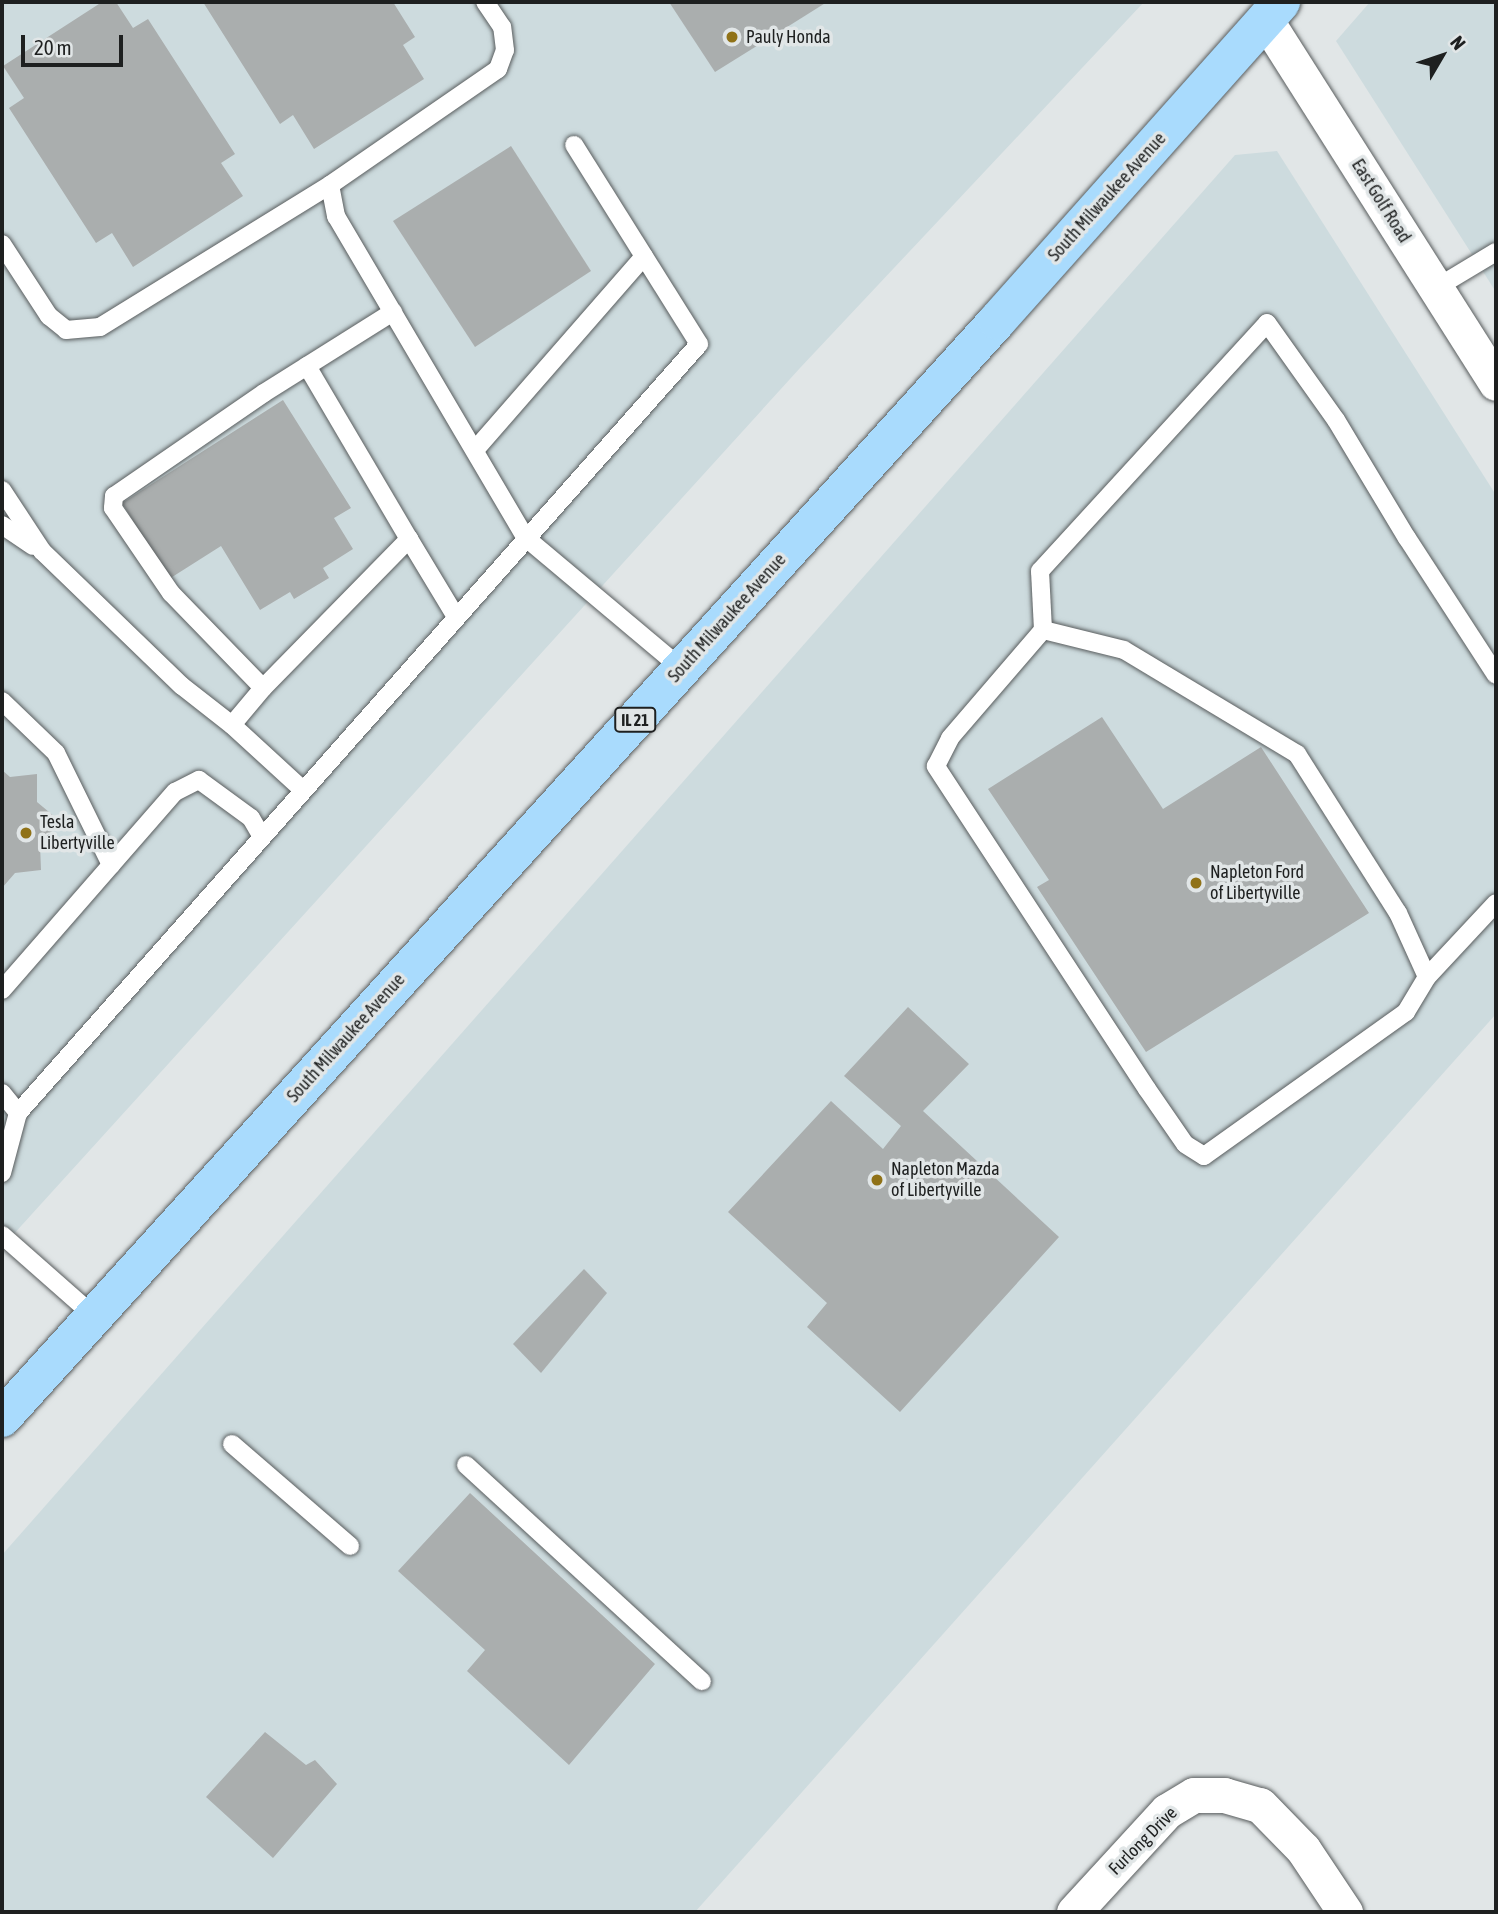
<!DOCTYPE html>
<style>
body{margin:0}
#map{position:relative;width:1498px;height:1914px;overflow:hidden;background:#e1e6e7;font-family:"Asap Condensed",sans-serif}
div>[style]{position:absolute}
.built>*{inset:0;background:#cddbde}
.building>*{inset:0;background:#aaaeae}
.roads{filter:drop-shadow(0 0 2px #595d5e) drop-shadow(0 0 2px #595d5e)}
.service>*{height:18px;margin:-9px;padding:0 9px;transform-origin:9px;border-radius:9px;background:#fff}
.minor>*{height:35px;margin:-17.5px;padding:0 17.5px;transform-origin:17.5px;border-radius:17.5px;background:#fff}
.primary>*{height:38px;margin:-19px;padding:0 19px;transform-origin:19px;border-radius:19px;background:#a9dbfd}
.dots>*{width:19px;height:19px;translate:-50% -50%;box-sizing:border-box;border:4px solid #e1e6e7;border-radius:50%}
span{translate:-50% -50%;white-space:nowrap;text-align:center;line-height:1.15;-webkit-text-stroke:7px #e1e6e7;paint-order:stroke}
.shield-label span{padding:2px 5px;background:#e1e6e7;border:2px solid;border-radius:5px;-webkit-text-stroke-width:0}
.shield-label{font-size:16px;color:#1e2020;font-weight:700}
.poi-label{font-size:18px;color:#1e2020}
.left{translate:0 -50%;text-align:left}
.street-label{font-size:18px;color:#1e2020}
.frame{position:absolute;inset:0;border:4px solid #1e2020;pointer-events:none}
.north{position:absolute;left:1407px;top:21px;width:70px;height:70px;-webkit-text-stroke:5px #e1e6e7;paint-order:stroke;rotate:51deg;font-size:19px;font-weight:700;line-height:28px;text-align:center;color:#1e2020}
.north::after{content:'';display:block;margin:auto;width:24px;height:32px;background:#1e2020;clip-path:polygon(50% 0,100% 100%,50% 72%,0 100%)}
.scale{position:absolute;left:21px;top:35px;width:102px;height:32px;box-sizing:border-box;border:4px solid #1e2020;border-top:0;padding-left:9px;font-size:21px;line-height:24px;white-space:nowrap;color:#1e2020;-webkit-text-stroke:5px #e1e6e7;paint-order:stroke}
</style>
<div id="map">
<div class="built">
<div style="clip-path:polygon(2px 2px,1144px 2px,800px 368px,2px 1247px)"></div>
<div style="clip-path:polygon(1370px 2px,1496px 2px,1496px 292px,1336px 41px)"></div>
<div style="clip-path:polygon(1277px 151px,1496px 495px,1496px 1014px,695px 1912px,2px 1912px,2px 1555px,1235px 155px)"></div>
</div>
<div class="building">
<div style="clip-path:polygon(102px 2px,116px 2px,133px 28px,148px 19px,235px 154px,221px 163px,243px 196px,133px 267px,112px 233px,96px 243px,9px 108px,24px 98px,3px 66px)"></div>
<div style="clip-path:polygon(203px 2px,393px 2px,415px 37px,403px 45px,424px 79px,314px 149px,293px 115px,280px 124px)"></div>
<div style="clip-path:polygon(669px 2px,827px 2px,715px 72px)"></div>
<div style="clip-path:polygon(511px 146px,591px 271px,475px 347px,393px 221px)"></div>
<div style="clip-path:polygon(283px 400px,351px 508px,334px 518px,353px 549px,323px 568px,329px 578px,294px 599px,290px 592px,260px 610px,221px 546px,169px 579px,122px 503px)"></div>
<div style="clip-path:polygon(1102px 717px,1163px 809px,1261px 747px,1369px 913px,1146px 1052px,1037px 887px,1049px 880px,988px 789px)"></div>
<div style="clip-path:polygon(2px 770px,10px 777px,37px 774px,37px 802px,61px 822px,40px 844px,41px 870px,15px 873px,2px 888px)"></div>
<div style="clip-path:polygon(908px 1007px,969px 1064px,923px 1111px,1059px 1237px,900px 1412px,807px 1327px,827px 1303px,728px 1212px,831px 1101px,883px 1149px,901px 1126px,844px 1076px)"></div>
<div style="clip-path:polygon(584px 1269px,607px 1293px,541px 1373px,513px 1344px)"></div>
<div style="clip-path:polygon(470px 1493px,655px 1664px,569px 1765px,467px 1671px,485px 1650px,398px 1571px)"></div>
<div style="clip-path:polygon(265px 1732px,306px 1765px,315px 1760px,337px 1784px,273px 1858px,206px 1797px)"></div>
</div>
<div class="roads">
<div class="service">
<div style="left:330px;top:185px;width:32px;rotate:79deg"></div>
<div style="left:336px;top:216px;width:374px;rotate:59.5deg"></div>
<div style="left:526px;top:538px;width:202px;rotate:40deg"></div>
<div style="left:2px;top:244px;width:86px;rotate:56.9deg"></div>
<div style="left:49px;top:316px;width:22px;rotate:39deg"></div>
<div style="left:66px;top:330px;width:34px;rotate:-5deg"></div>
<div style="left:100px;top:327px;width:270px;rotate:-31.7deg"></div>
<div style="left:330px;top:185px;width:204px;rotate:-34.6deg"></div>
<div style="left:498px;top:69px;width:20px;rotate:-70deg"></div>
<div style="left:505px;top:50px;width:23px;rotate:-97deg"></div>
<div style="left:502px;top:27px;width:30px;rotate:-124deg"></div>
<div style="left:1436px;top:288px;width:70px;rotate:-31deg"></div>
<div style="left:393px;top:312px;width:152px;rotate:147.9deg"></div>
<div style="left:264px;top:393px;width:182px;rotate:145.5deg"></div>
<div style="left:114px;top:496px;width:12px;rotate:95deg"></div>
<div style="left:113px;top:508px;width:103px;rotate:55.7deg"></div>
<div style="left:171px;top:593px;width:132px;rotate:45.9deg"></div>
<div style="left:263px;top:688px;width:209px;rotate:-45.6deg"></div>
<div style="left:409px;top:539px;width:91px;rotate:58.9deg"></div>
<div style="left:307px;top:366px;width:201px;rotate:59.5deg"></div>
<div style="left:475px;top:450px;width:257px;rotate:-48.9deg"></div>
<div style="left:2px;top:490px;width:73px;rotate:56.7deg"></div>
<div style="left:42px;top:551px;width:194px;rotate:44deg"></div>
<div style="left:182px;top:686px;width:63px;rotate:38deg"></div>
<div style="left:2px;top:525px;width:37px;rotate:34deg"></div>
<div style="left:1043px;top:630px;width:83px;rotate:13.9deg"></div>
<div style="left:1124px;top:650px;width:202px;rotate:31deg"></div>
<div style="left:1297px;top:754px;width:188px;rotate:57.6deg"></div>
<div style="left:1398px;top:913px;width:70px;rotate:65.6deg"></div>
<div style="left:1427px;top:977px;width:41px;rotate:121deg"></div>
<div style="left:1406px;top:1012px;width:248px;rotate:144.5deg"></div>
<div style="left:1204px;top:1156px;width:22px;rotate:-148deg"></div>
<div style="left:1185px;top:1144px;width:67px;rotate:-124.6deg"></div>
<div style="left:1147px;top:1089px;width:386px;rotate:-123.2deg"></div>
<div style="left:936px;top:766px;width:31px;rotate:-63deg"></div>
<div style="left:950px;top:738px;width:143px;rotate:-49.3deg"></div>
<div style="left:1043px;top:630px;width:59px;rotate:-92.9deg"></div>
<div style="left:1040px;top:571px;width:336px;rotate:-47.5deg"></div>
<div style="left:1267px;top:323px;width:119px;rotate:54.6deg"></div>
<div style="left:1336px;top:420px;width:138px;rotate:59deg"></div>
<div style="left:1407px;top:538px;width:163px;rotate:57deg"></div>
<div style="left:263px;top:688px;width:48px;rotate:130deg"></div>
<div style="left:232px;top:725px;width:96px;rotate:42.5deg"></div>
<div style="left:2px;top:701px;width:75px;rotate:43.9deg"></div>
<div style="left:56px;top:753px;width:125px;rotate:63.8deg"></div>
<div style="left:1427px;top:977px;width:101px;rotate:-47deg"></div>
<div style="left:2px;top:990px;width:263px;rotate:-48.9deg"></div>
<div style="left:175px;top:792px;width:27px;rotate:-27deg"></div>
<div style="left:199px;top:780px;width:64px;rotate:36.2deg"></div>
<div style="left:251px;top:818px;width:22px;rotate:60deg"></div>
<div style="left:2px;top:1093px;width:26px;rotate:51deg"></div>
<div style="left:2px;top:1173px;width:62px;rotate:-75.1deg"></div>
<div style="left:18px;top:1113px;width:1027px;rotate:-48.47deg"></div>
<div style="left:699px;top:344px;width:235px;rotate:-122.1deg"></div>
<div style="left:2px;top:1235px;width:123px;rotate:41.4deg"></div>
<div style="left:232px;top:1444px;width:156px;rotate:40.8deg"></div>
<div style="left:466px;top:1465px;width:320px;rotate:42.5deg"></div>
</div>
<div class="minor">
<div style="left:1265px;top:19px;width:431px;rotate:57.6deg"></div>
<div style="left:1074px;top:1912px;width:137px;rotate:-47.4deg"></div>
<div style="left:1167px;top:1811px;width:31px;rotate:-31deg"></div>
<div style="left:1194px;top:1795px;width:30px"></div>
<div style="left:1224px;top:1795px;width:37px;rotate:16deg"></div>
<div style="left:1260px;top:1805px;width:62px;rotate:45.7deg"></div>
<div style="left:1303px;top:1849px;width:76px;rotate:56.3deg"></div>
</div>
<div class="primary">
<div style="left:2px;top:1418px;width:1481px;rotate:-47.79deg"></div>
<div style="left:997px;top:321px;width:427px;rotate:-48.3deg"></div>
</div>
</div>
<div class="dots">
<div style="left:732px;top:37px;background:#907217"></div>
<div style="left:26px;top:833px;background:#907217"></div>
<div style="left:1196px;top:883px;background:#907217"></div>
<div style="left:877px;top:1180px;background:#907217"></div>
</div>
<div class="shield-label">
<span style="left:635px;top:720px">IL 21</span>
</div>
<div class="poi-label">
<span class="left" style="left:746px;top:37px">Pauly Honda</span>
<span class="left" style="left:40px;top:833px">Tesla<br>Libertyville</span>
<span class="left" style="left:1210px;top:883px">Napleton Ford<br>of Libertyville</span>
<span class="left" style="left:891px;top:1180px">Napleton Mazda<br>of Libertyville</span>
</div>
<div class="street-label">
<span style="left:1107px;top:197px;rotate:-48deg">South Milwaukee Avenue</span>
<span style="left:1381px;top:201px;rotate:58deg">East Golf Road</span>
<span style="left:727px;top:618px;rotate:-48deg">South Milwaukee Avenue</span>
<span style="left:346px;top:1038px;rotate:-48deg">South Milwaukee Avenue</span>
<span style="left:1143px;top:1841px;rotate:-45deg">Furlong Drive</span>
</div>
<div class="frame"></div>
<div class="north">N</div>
<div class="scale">20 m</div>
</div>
